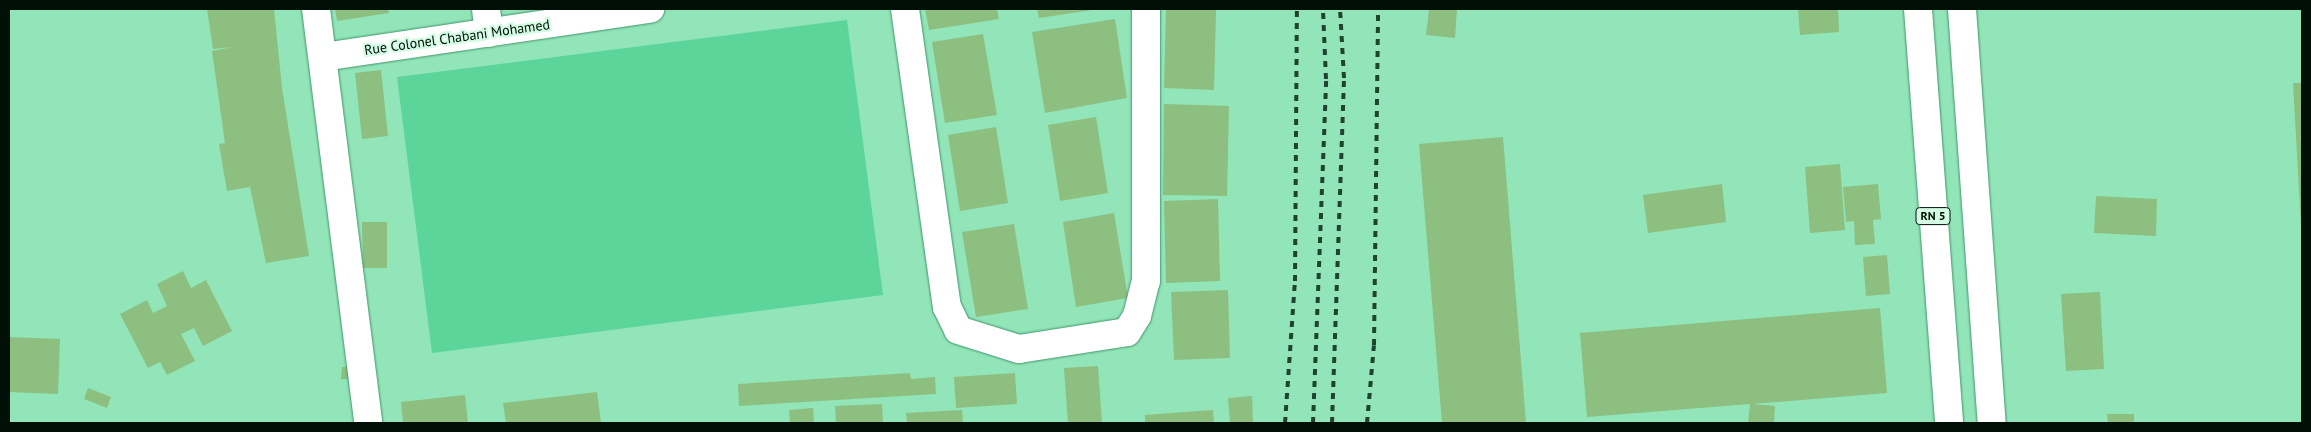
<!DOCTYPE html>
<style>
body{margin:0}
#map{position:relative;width:2311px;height:432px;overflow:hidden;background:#92e5b8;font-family:"PT Sans",sans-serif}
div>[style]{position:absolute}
.green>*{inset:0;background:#5bd59a}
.building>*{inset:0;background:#8cbf80}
.roads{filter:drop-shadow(0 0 1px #42956c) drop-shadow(0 0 1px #42956c)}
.minor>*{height:28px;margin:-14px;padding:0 14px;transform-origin:14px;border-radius:14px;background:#fff}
.highway>*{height:28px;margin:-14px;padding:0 14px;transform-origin:14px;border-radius:14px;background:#fff}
.rail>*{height:4px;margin-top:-2px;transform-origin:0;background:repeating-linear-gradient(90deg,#224230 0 6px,transparent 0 12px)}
span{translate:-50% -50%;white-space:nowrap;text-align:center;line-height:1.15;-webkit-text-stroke:4.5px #d4fce5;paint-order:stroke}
.shield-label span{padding:1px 4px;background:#d4fce5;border:1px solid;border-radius:4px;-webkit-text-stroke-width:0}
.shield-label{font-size:12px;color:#001006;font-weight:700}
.street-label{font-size:14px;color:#001006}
.frame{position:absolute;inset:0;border:10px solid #001006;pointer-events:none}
</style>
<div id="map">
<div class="green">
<div style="clip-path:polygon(847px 20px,883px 295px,432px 353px,397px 77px)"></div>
</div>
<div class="building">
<div style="clip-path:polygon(207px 9px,274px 9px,282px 88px,309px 256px,266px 263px,250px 187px,227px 191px,219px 144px,225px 143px,212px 51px,233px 47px,213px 49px)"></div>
<div style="clip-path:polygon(335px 9px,388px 9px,389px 13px,337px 21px)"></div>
<div style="clip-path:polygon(925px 9px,997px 9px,999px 19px,929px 30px)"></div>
<div style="clip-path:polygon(1037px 9px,1092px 9px,1092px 10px,1039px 18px)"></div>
<div style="clip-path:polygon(1166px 9px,1216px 9px,1214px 90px,1164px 88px)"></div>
<div style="clip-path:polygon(1429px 9px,1457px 9px,1455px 38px,1426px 35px)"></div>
<div style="clip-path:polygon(1798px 9px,1838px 9px,1839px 32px,1800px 35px)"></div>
<div style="clip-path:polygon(1115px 19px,1127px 98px,1045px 113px,1032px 32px)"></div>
<div style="clip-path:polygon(983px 34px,997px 115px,945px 123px,932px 42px)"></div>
<div style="clip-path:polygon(381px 70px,388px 136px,362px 139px,355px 73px)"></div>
<div style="clip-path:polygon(2293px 83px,2302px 83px,2302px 226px,2301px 226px)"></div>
<div style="clip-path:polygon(1164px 104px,1229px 106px,1227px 196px,1163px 195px)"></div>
<div style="clip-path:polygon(1096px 117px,1108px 193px,1060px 201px,1048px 125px)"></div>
<div style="clip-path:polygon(996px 127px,1008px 203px,960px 211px,948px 135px)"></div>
<div style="clip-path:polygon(1503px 137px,1526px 423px,1442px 423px,1419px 144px)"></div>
<div style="clip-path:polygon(1840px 164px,1845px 230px,1810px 233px,1805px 167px)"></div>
<div style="clip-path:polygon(1722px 184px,1726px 222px,1648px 233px,1643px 195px)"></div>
<div style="clip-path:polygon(1878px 184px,1881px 219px,1873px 220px,1875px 244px,1855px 245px,1854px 221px,1846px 222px,1843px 187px)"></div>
<div style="clip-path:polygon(2096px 196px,2157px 199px,2156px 236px,2094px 233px)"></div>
<div style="clip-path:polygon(1218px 199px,1220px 281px,1166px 283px,1164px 201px)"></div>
<div style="clip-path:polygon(1114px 213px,1128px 298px,1076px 307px,1063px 222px)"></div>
<div style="clip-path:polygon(362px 222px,387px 222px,387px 268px,363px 268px)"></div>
<div style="clip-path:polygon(1014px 224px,1028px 309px,976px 317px,962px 232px)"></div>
<div style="clip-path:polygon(1887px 255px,1890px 294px,1866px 296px,1863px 257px)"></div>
<div style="clip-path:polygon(183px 271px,191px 288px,206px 280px,232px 331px,203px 346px,194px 328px,181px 334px,195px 361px,167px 375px,160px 362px,148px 368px,120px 314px,147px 300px,153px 313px,167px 306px,157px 284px)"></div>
<div style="clip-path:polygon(1228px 290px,1230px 358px,1174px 360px,1171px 292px)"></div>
<div style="clip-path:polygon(2100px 292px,2104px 369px,2066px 371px,2061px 294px)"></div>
<div style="clip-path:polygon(1880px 308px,1887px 393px,1752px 404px,1775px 406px,1774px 423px,1748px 423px,1750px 404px,1587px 417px,1580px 333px)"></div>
<div style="clip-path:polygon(9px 337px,60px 339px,58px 394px,9px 392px)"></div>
<div style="clip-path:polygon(1098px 366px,1102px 423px,1068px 423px,1064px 368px)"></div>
<div style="clip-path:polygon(342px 367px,366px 368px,365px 380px,341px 379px)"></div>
<div style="clip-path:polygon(910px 373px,911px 379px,935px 377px,936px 394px,739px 406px,738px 384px)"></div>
<div style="clip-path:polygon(1015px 373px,1017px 404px,956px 408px,954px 377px)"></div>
<div style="clip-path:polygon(88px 388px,111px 397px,107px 408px,84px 399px)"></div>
<div style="clip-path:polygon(597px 392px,601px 423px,506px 423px,503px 403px)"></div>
<div style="clip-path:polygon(465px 395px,468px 423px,403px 423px,401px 402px)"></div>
<div style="clip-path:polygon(1252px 396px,1253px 423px,1230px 423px,1228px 398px)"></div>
<div style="clip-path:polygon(882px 404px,883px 423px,836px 423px,835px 406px)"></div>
<div style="clip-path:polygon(813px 408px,814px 423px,790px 423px,789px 410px)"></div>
<div style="clip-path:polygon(962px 410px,963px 423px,907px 423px,906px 413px)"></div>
<div style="clip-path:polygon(1213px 410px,1214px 423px,1145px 423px,1145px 415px)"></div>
<div style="clip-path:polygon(2107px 414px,2134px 414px,2134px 423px,2108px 423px)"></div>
</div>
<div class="roads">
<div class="minor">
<div style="left:316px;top:9px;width:417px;rotate:82.8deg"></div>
<div style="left:486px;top:9px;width:24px;rotate:83deg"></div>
<div style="left:905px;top:9px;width:301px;rotate:82deg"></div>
<div style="left:947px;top:307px;width:25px;rotate:64deg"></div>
<div style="left:958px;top:330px;width:64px;rotate:17.3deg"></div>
<div style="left:1019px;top:349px;width:109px;rotate:-8.9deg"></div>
<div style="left:1127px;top:332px;width:19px;rotate:-58deg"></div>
<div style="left:1137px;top:316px;width:36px;rotate:-76deg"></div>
<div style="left:1146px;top:281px;width:272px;rotate:-90deg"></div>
<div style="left:323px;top:57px;width:331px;rotate:-8.4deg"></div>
</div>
<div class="highway">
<div style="left:1918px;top:9px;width:415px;rotate:85.7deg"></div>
<div style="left:1962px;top:9px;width:415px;rotate:85.9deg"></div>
</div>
</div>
<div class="rail">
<div style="left:1285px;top:423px;width:142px;rotate:-86deg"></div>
<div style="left:1295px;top:281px;width:272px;rotate:-89.6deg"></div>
<div style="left:1313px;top:423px;width:344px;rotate:-87.8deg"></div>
<div style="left:1326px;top:79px;width:70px;rotate:-92.5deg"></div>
<div style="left:1332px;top:423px;width:345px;rotate:-88deg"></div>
<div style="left:1344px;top:78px;width:69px;rotate:-93.3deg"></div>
<div style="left:1367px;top:423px;width:78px;rotate:-84.9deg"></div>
<div style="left:1374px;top:345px;width:336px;rotate:-89.3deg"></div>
</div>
<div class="shield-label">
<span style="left:1933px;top:216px">RN 5</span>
</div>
<div class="street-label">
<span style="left:457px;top:37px;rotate:-8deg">Rue Colonel Chabani Mohamed</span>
</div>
<div class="frame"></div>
</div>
